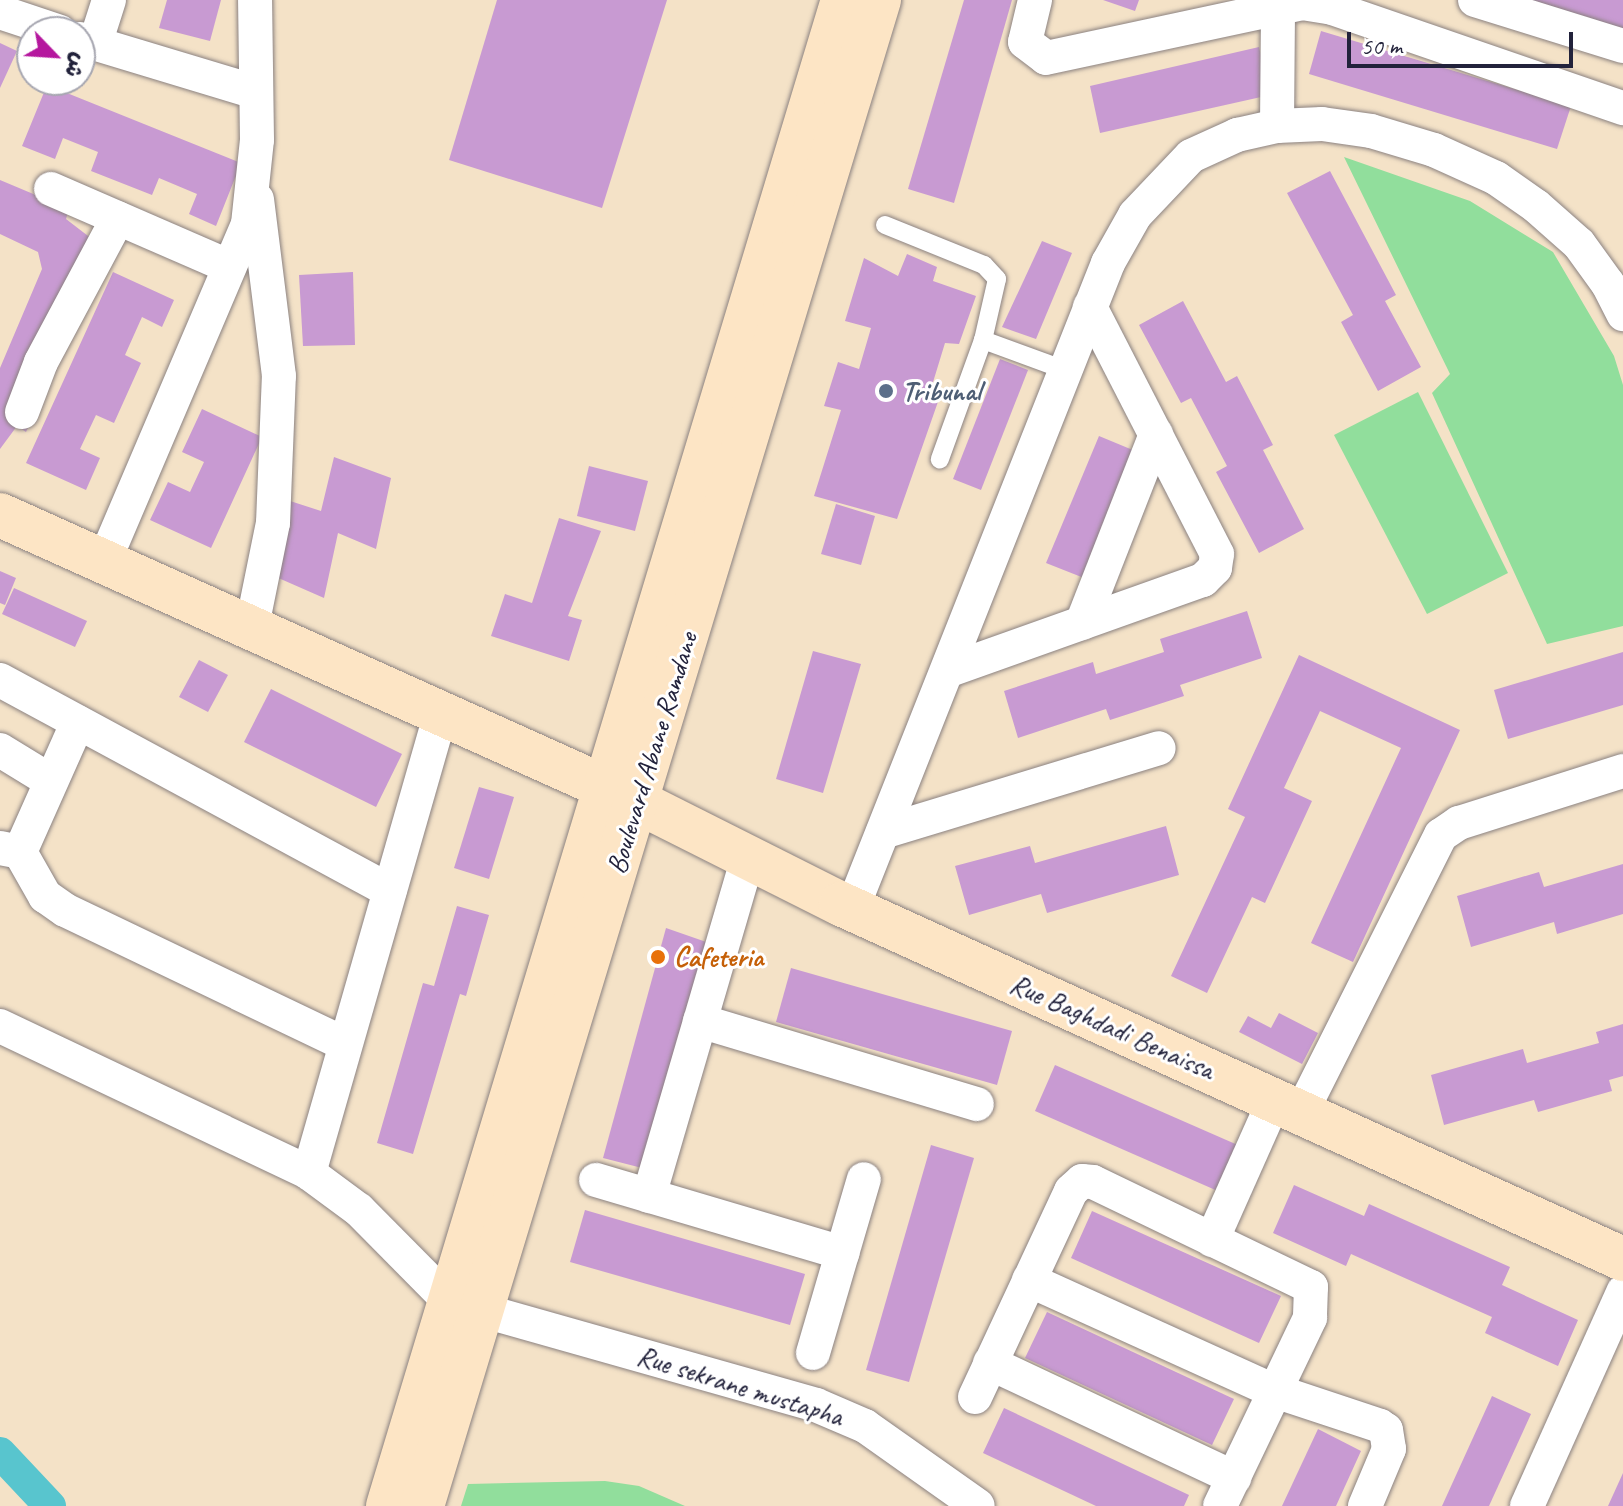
<!DOCTYPE html>
<meta charset="utf-8">
<style>
body{margin:0}
#map{position:relative;width:1623px;height:1506px;overflow:hidden;background:#f4e2c7;font-family:Caveat,"Playpen Sans Arabic",sans-serif}
div>[style]{position:absolute}
.green>*{inset:0;background:#91de9c}
.canal>*{height:32px;margin:-16px;padding:0 16px;transform-origin:16px;border-radius:16px;background:#58c5ce}
.building>*{inset:0;background:#c89ad2}
.roads{filter:drop-shadow(0 0 2px #8b8281) drop-shadow(0 0 2px #8b8281)}
.lane>*{height:18px;margin:-9px;padding:0 9px;transform-origin:9px;border-radius:9px;background:#fff}
.street>*{height:34px;margin:-17px;padding:0 17px;transform-origin:17px;border-radius:17px;background:#fff}
.secondary>*{height:44px;margin:-22px;padding:0 22px;transform-origin:22px;border-radius:22px;background:#fde5c5}
.dots>*{width:22px;height:22px;translate:-50% -50%;box-sizing:border-box;border:4px solid #fff;border-radius:50%}
span{translate:-50% -50%;white-space:nowrap;text-align:center;line-height:1.15;-webkit-text-stroke:6px #fff;paint-order:stroke}
.service-label{font-size:28px;color:#4e5e75;font-weight:700}
.left{translate:0 -50%;text-align:left}
.street-label{font-size:28px;color:#22223b}
.food-label{font-size:28px;color:#c56008;font-weight:700}
.north{position:absolute;left:16px;top:16px;width:80px;height:80px;box-sizing:border-box;background:#fff;border:2px solid #a7a7b1;border-radius:50%;rotate:115deg;font-size:22px;font-weight:700;line-height:32px;text-align:center;color:#22223b}
.north::after{content:'';display:block;margin:auto;width:28px;height:36px;background:#b5179e;clip-path:polygon(50% 0,100% 100%,50% 72%,0 100%)}
.scale{position:absolute;left:1347px;top:32px;width:226px;height:36px;box-sizing:border-box;border:4px solid #22223b;border-top:0;padding-left:10px;font-size:24px;line-height:28px;white-space:nowrap;color:#22223b;-webkit-text-stroke:6px #fff;paint-order:stroke}
</style>
<div id="map">
<div class="green">
<div style="clip-path:polygon(1344px 157px,1470px 201px,1553px 252px,1614px 356px,1623px 385px,1623px 626px,1547px 644px,1432px 393px,1450px 374px)"></div>
<div style="clip-path:polygon(1418px 392px,1508px 573px,1427px 614px,1334px 435px)"></div>
<div style="clip-path:polygon(605px 1481px,639px 1486px,685px 1506px,461px 1506px,468px 1484px)"></div>
</div>
<div class="canal">
<div style="left:0;top:1453px;width:73px;rotate:46.7deg"></div>
</div>
<div class="building">
<div style="clip-path:polygon(167px 0,221px 0,210px 41px,159px 28px)"></div>
<div style="clip-path:polygon(497px 0,667px 0,602px 208px,449px 160px)"></div>
<div style="clip-path:polygon(964px 0,1012px 0,954px 203px,908px 189px)"></div>
<div style="clip-path:polygon(1103px 0,1139px 0,1135px 11px)"></div>
<div style="clip-path:polygon(1511px 0,1623px 0,1623px 35px)"></div>
<div style="clip-path:polygon(1321px 31px,1571px 106px,1557px 149px,1309px 74px)"></div>
<div style="clip-path:polygon(0 43px,17px 51px,0 88px)"></div>
<div style="clip-path:polygon(1259px 47px,1270px 95px,1100px 133px,1090px 86px)"></div>
<div style="clip-path:polygon(47px 85px,241px 163px,216px 226px,189px 214px,197px 194px,159px 178px,152px 195px,91px 171px,98px 152px,63px 138px,55px 159px,22px 146px)"></div>
<div style="clip-path:polygon(1330px 171px,1396px 295px,1385px 301px,1421px 367px,1378px 391px,1341px 322px,1353px 315px,1287px 193px)"></div>
<div style="clip-path:polygon(0 180px,69px 209px,66px 219px,92px 239px,96px 276px,26px 432px,17px 426px,0 449px,0 368px,42px 269px,38px 252px,0 234px)"></div>
<div style="clip-path:polygon(1042px 241px,1072px 253px,1036px 339px,1002px 327px)"></div>
<div style="clip-path:polygon(907px 254px,937px 267px,933px 281px,976px 296px,959px 344px,945px 343px,930px 392px,940px 396px,897px 519px,814px 496px,841px 410px,824px 406px,838px 362px,859px 369px,871px 328px,845px 321px,864px 258px,898px 276px)"></div>
<div style="clip-path:polygon(113px 272px,174px 300px,162px 327px,142px 317px,125px 355px,141px 363px,114px 423px,96px 415px,80px 449px,100px 458px,86px 490px,26px 463px)"></div>
<div style="clip-path:polygon(353px 272px,355px 345px,303px 346px,299px 275px)"></div>
<div style="clip-path:polygon(1183px 301px,1226px 382px,1237px 376px,1273px 445px,1263px 450px,1304px 529px,1259px 553px,1216px 472px,1227px 466px,1191px 398px,1181px 403px,1139px 325px)"></div>
<div style="clip-path:polygon(1000px 359px,1028px 370px,981px 490px,953px 479px)"></div>
<div style="clip-path:polygon(202px 409px,262px 437px,211px 548px,150px 520px,168px 482px,190px 492px,204px 462px,182px 452px)"></div>
<div style="clip-path:polygon(1099px 436px,1140px 453px,1089px 580px,1046px 563px)"></div>
<div style="clip-path:polygon(334px 457px,391px 478px,376px 549px,338px 533px,324px 598px,267px 573px,287px 500px,321px 511px)"></div>
<div style="clip-path:polygon(589px 466px,648px 481px,635px 531px,577px 516px)"></div>
<div style="clip-path:polygon(836px 504px,875px 516px,861px 565px,821px 554px)"></div>
<div style="clip-path:polygon(559px 518px,601px 531px,568px 616px,582px 620px,569px 661px,491px 636px,505px 594px,532px 603px)"></div>
<div style="clip-path:polygon(0 571px,16px 578px,5px 605px,0 603px)"></div>
<div style="clip-path:polygon(14px 588px,87px 621px,75px 647px,2px 614px)"></div>
<div style="clip-path:polygon(1247px 611px,1262px 658px,1180px 685px,1184px 696px,1110px 720px,1106px 709px,1018px 738px,1004px 691px,1093px 662px,1096px 674px,1164px 652px,1160px 639px)"></div>
<div style="clip-path:polygon(813px 651px,861px 664px,823px 793px,776px 779px)"></div>
<div style="clip-path:polygon(1623px 652px,1623px 705px,1508px 739px,1494px 690px)"></div>
<div style="clip-path:polygon(1299px 655px,1460px 730px,1353px 962px,1311px 943px,1401px 748px,1320px 711px,1284px 788px,1312px 801px,1265px 903px,1252px 897px,1207px 993px,1171px 976px,1245px 817px,1228px 809px)"></div>
<div style="clip-path:polygon(199px 660px,228px 675px,208px 712px,179px 697px)"></div>
<div style="clip-path:polygon(271px 689px,402px 754px,376px 807px,244px 742px)"></div>
<div style="clip-path:polygon(479px 787px,514px 797px,489px 879px,454px 868px)"></div>
<div style="clip-path:polygon(1166px 826px,1179px 875px,1047px 913px,1041px 894px,969px 915px,955px 866px,1030px 846px,1035px 863px)"></div>
<div style="clip-path:polygon(1623px 864px,1623px 914px,1557px 934px,1554px 922px,1471px 947px,1457px 896px,1539px 872px,1544px 887px)"></div>
<div style="clip-path:polygon(457px 906px,489px 915px,466px 996px,460px 994px,413px 1154px,377px 1143px,423px 983px,434px 986px)"></div>
<div style="clip-path:polygon(666px 928px,712px 944px,646px 1169px,603px 1158px)"></div>
<div style="clip-path:polygon(791px 968px,1012px 1031px,997px 1085px,776px 1022px)"></div>
<div style="clip-path:polygon(1279px 1013px,1318px 1033px,1302px 1064px,1239px 1032px,1248px 1016px,1271px 1028px)"></div>
<div style="clip-path:polygon(1623px 1024px,1623px 1076px,1609px 1080px,1612px 1091px,1538px 1112px,1534px 1100px,1444px 1125px,1431px 1075px,1523px 1049px,1527px 1063px,1599px 1043px,1596px 1032px)"></div>
<div style="clip-path:polygon(1055px 1065px,1240px 1146px,1220px 1192px,1035px 1111px)"></div>
<div style="clip-path:polygon(931px 1145px,974px 1158px,909px 1382px,866px 1370px)"></div>
<div style="clip-path:polygon(1294px 1185px,1364px 1216px,1369px 1204px,1510px 1267px,1502px 1285px,1578px 1320px,1558px 1366px,1485px 1333px,1492px 1317px,1351px 1254px,1346px 1266px,1273px 1233px)"></div>
<div style="clip-path:polygon(585px 1210px,805px 1274px,790px 1325px,570px 1262px)"></div>
<div style="clip-path:polygon(1092px 1211px,1281px 1296px,1259px 1343px,1071px 1258px)"></div>
<div style="clip-path:polygon(1047px 1312px,1234px 1399px,1212px 1445px,1025px 1358px)"></div>
<div style="clip-path:polygon(1492px 1396px,1531px 1414px,1489px 1506px,1442px 1506px)"></div>
<div style="clip-path:polygon(1004px 1408px,1189px 1495px,1184px 1506px,1096px 1506px,983px 1453px)"></div>
<div style="clip-path:polygon(1318px 1429px,1361px 1451px,1336px 1506px,1282px 1506px)"></div>
<div style="clip-path:polygon(1623px 1473px,1623px 1506px,1608px 1506px)"></div>
</div>
<div class="roads">
<div class="lane">
<div style="left:885px;top:225px;width:107px;rotate:22deg"></div>
<div style="left:984px;top:265px;width:19px;rotate:47deg"></div>
<div style="left:997px;top:279px;width:63px;rotate:102.9deg"></div>
<div style="left:983px;top:340px;width:127px;rotate:109.9deg"></div>
<div style="left:983px;top:340px;width:87px;rotate:20.1deg"></div>
</div>
<div class="street">
<div style="left:1035px;top:0;width:43px;rotate:103.4deg"></div>
<div style="left:1025px;top:42px;width:26px;rotate:37deg"></div>
<div style="left:1046px;top:58px;width:262px;rotate:-12.1deg"></div>
<div style="left:1302px;top:3px;width:30px;rotate:9deg"></div>
<div style="left:1332px;top:8px;width:308px;rotate:19deg"></div>
<div style="left:1475px;top:0;width:155px;rotate:17.3deg"></div>
<div style="left:0;top:12px;width:63px;rotate:18.4deg"></div>
<div style="left:80px;top:39px;width:183px;rotate:16.8deg"></div>
<div style="left:95px;top:44px;width:46px;rotate:-72.3deg"></div>
<div style="left:1277px;top:126px;width:126px;rotate:-89.5deg"></div>
<div style="left:51px;top:189px;width:193px;rotate:23.5deg"></div>
<div style="left:22px;top:412px;width:53px;rotate:-69.2deg"></div>
<div style="left:41px;top:362px;width:163px;rotate:-61.9deg"></div>
<div style="left:103px;top:564px;width:370px;rotate:-66.9deg"></div>
<div style="left:248px;top:224px;width:84px;rotate:-83.9deg"></div>
<div style="left:257px;top:140px;width:140px;rotate:-90.8deg"></div>
<div style="left:1082px;top:623px;width:203px;rotate:-68.6deg"></div>
<div style="left:251px;top:631px;width:110px;rotate:-78.5deg"></div>
<div style="left:273px;top:523px;width:147px;rotate:-87.7deg"></div>
<div style="left:279px;top:376px;width:178px;rotate:-97.1deg"></div>
<div style="left:947px;top:671px;width:272px;rotate:-19.6deg"></div>
<div style="left:1203px;top:580px;width:17px;rotate:-45deg"></div>
<div style="left:1215px;top:568px;width:14px;rotate:-82deg"></div>
<div style="left:1217px;top:554px;width:278px;rotate:-117.2deg"></div>
<div style="left:0;top:680px;width:443px;rotate:28.4deg"></div>
<div style="left:0;top:750px;width:57px;rotate:31.5deg"></div>
<div style="left:883px;top:832px;width:288px;rotate:-16.9deg"></div>
<div style="left:0;top:848px;width:20px;rotate:11deg"></div>
<div style="left:20px;top:852px;width:51px;rotate:60.4deg"></div>
<div style="left:45px;top:896px;width:24px;rotate:35deg"></div>
<div style="left:65px;top:910px;width:310px;rotate:25.6deg"></div>
<div style="left:20px;top:852px;width:142px;rotate:-66deg"></div>
<div style="left:852px;top:909px;width:695px;rotate:-68.38deg"></div>
<div style="left:1108px;top:263px;width:55px;rotate:-60.6deg"></div>
<div style="left:1135px;top:215px;width:81px;rotate:-46.5deg"></div>
<div style="left:1191px;top:156px;width:51px;rotate:-24.5deg"></div>
<div style="left:1237px;top:135px;width:41px;rotate:-12.7deg"></div>
<div style="left:1277px;top:126px;width:45px;rotate:-2.5deg"></div>
<div style="left:1322px;top:124px;width:49px;rotate:8.1deg"></div>
<div style="left:1371px;top:131px;width:66px;rotate:16.8deg"></div>
<div style="left:1434px;top:150px;width:68px;rotate:24.3deg"></div>
<div style="left:1496px;top:178px;width:49px;rotate:35deg"></div>
<div style="left:1536px;top:206px;width:57px;rotate:41.5deg"></div>
<div style="left:1579px;top:244px;width:49px;rotate:54.1deg"></div>
<div style="left:1608px;top:284px;width:34px;rotate:63deg"></div>
<div style="left:700px;top:1021px;width:289px;rotate:16.7deg"></div>
<div style="left:0;top:1026px;width:342px;rotate:25.4deg"></div>
<div style="left:309px;top:1173px;width:62px;rotate:36.5deg"></div>
<div style="left:359px;top:1210px;width:128px;rotate:45.3deg"></div>
<div style="left:449px;top:1301px;width:381px;rotate:15.8deg"></div>
<div style="left:816px;top:1405px;width:53px;rotate:23.2deg"></div>
<div style="left:865px;top:1426px;width:138px;rotate:35.3deg"></div>
<div style="left:1301px;top:1113px;width:311px;rotate:-63.3deg"></div>
<div style="left:1441px;top:835px;width:22px;rotate:-34deg"></div>
<div style="left:1459px;top:823px;width:172px;rotate:-17.6deg"></div>
<div style="left:309px;top:1173px;width:474px;rotate:-74deg"></div>
<div style="left:596px;top:1180px;width:257px;rotate:16.5deg"></div>
<div style="left:649px;top:1196px;width:353px;rotate:-73.7deg"></div>
<div style="left:1212px;top:1240px;width:152px;rotate:-66deg"></div>
<div style="left:1029px;top:1280px;width:267px;rotate:24.4deg"></div>
<div style="left:1272px;top:1390px;width:114px;rotate:18.4deg"></div>
<div style="left:1380px;top:1426px;width:7px;rotate:34deg"></div>
<div style="left:1386px;top:1430px;width:19px;rotate:81deg"></div>
<div style="left:1389px;top:1449px;width:62px;rotate:112.8deg"></div>
<div style="left:813px;top:1353px;width:181px;rotate:-73.7deg"></div>
<div style="left:990px;top:1363px;width:270px;rotate:25.2deg"></div>
<div style="left:975px;top:1397px;width:227px;rotate:-65deg"></div>
<div style="left:1071px;top:1191px;width:15px;rotate:-42deg"></div>
<div style="left:1082px;top:1181px;width:11px;rotate:5deg"></div>
<div style="left:1093px;top:1182px;width:242px;rotate:25.7deg"></div>
<div style="left:1311px;top:1287px;width:31px;rotate:92deg"></div>
<div style="left:1310px;top:1318px;width:208px;rotate:115.6deg"></div>
<div style="left:1527px;top:1506px;width:235px;rotate:-65.8deg"></div>
</div>
<div class="secondary">
<div style="left:0;top:515px;width:700px;rotate:24.22deg"></div>
<div style="left:638px;top:802px;width:227px;rotate:26.7deg"></div>
<div style="left:841px;top:904px;width:859px;rotate:24.42deg"></div>
<div style="left:388px;top:1506px;width:1573px;rotate:-73.19deg"></div>
<div style="left:422px;top:1506px;width:1574px;rotate:-73.12deg"></div>
</div>
</div>
<div class="dots">
<div style="left:886px;top:391px;background:#5c6f8a"></div>
<div style="left:658px;top:957px;background:#e8710a"></div>
</div>
<div class="service-label">
<span class="left" style="left:902px;top:391px">Tribunal</span>
</div>
<div class="street-label">
<span style="left:652px;top:753px;rotate:-73deg">Boulevard Abane Ramdane</span>
<span style="left:1112px;top:1027px;rotate:24deg">Rue Baghdadi Benaissa</span>
<span style="left:740px;top:1386px;rotate:17deg">Rue sekrane mustapha</span>
</div>
<div class="food-label">
<span class="left" style="left:674px;top:957px">Cafeteria</span>
</div>
<div class="north">ش</div>
<div class="scale">50 m</div>
</div>
